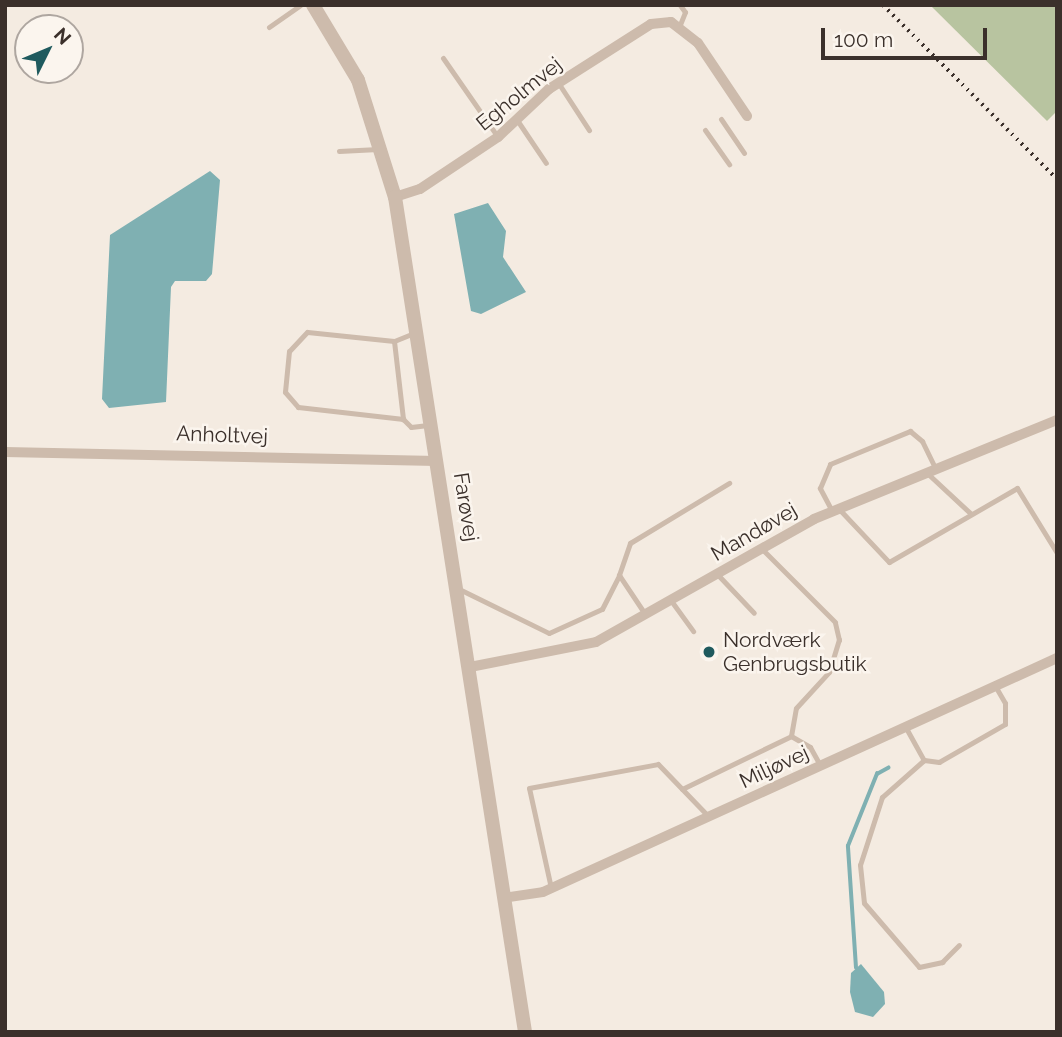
<!DOCTYPE html>
<meta charset="utf-8">
<style>
body{margin:0}
#map{position:relative;width:1062px;height:1037px;overflow:hidden;background:#f4ebe1;font-family:Raleway,sans-serif}
div>[style]{position:absolute}
.green>*{inset:0;background:#b8c4a0}
.water>*{inset:0;background:#7fb0b2}
.stream>*{height:3.5px;margin:-1.75px;padding:0 1.75px;transform-origin:1.75px;border-radius:1.75px;background:#7fb0b2}
.service>*{height:5px;margin:-2.5px;padding:0 2.5px;transform-origin:2.5px;border-radius:2.5px;background:#cdbbac}
.minor>*{height:10px;margin:-5px;padding:0 5px;transform-origin:5px;border-radius:5px;background:#cdbbac}
.tertiary>*{height:14px;margin:-7px;padding:0 7px;transform-origin:7px;border-radius:7px;background:#cdbbac}
.rail>*{height:3.5px;margin-top:-1.75px;transform-origin:0;background:repeating-linear-gradient(90deg,#3b302b 0 2px,transparent 0 7px)}
.dots>*{width:19px;height:19px;translate:-50% -50%;box-sizing:border-box;border:4px solid #fbf5ee;border-radius:50%}
span{translate:-50% -50%;white-space:nowrap;text-align:center;line-height:1.15;-webkit-text-stroke:5px #fbf5ee;paint-order:stroke}
.street-label{font-size:21px;color:#3b302b}
.poi-label{font-size:21px;color:#3b302b}
.left{translate:0 -50%;text-align:left}
.frame{position:absolute;inset:0;border:7px solid #3b302b;pointer-events:none}
.north{position:absolute;left:14px;top:14px;width:70px;height:70px;box-sizing:border-box;background:#fbf5ee;border:2px solid #aea6a0;border-radius:50%;rotate:47deg;font-size:19px;font-weight:700;line-height:28px;text-align:center;color:#3b302b}
.north::after{content:'';display:block;margin:auto;width:24px;height:32px;background:#1f5a5e;clip-path:polygon(50% 0,100% 100%,50% 72%,0 100%)}
.scale{position:absolute;left:821px;top:28px;width:166px;height:32px;box-sizing:border-box;border:4px solid #3b302b;border-top:0;padding-left:9px;font-size:21px;line-height:24px;white-space:nowrap;color:#3b302b;-webkit-text-stroke:5px #fbf5ee;paint-order:stroke}
</style>
<div id="map">
<div class="green">
<div style="clip-path:polygon(930px 5px,1057px 5px,1057px 111px,1047px 121px)"></div>
</div>
<div class="water">
<div style="clip-path:polygon(210px 171px,220px 180px,212px 274px,206px 281px,175px 281px,171px 287px,166px 402px,109px 408px,102px 399px,110px 235px)"></div>
<div style="clip-path:polygon(488px 203px,506px 231px,503px 257px,526px 292px,481px 314px,471px 311px,454px 214px)"></div>
<div style="clip-path:polygon(861px 964px,884px 992px,885px 1004px,873px 1017px,855px 1012px,850px 992px,851px 973px)"></div>
</div>
<div class="stream">
<div style="left:856px;top:968px;width:122px;rotate:-93.8deg"></div>
<div style="left:848px;top:846px;width:78px;rotate:-68.1deg"></div>
<div style="left:877px;top:774px;width:13px;rotate:-29deg"></div>
</div>
<div class="service">
<div style="left:269px;top:27px;width:38px;rotate:-35deg"></div>
<div style="left:679px;top:27px;width:16px;rotate:-68deg"></div>
<div style="left:685px;top:12px;width:9px;rotate:-126deg"></div>
<div style="left:443px;top:58px;width:96px;rotate:55.2deg"></div>
<div style="left:559px;top:84px;width:55px;rotate:56.9deg"></div>
<div style="left:721px;top:119px;width:41px;rotate:55.9deg"></div>
<div style="left:519px;top:123px;width:48px;rotate:56deg"></div>
<div style="left:705px;top:130px;width:42px;rotate:54.8deg"></div>
<div style="left:339px;top:151px;width:39px;rotate:-3deg"></div>
<div style="left:414px;top:333px;width:22px;rotate:158deg"></div>
<div style="left:394px;top:341px;width:79px;rotate:83.4deg"></div>
<div style="left:403px;top:419px;width:11px;rotate:45deg"></div>
<div style="left:411px;top:427px;width:17px;rotate:-7deg"></div>
<div style="left:394px;top:341px;width:87px;rotate:-174.1deg"></div>
<div style="left:307px;top:332px;width:26px;rotate:133deg"></div>
<div style="left:289px;top:351px;width:41px;rotate:95.6deg"></div>
<div style="left:285px;top:392px;width:20px;rotate:49deg"></div>
<div style="left:298px;top:407px;width:106px;rotate:6.5deg"></div>
<div style="left:927px;top:473px;width:59px;rotate:42.9deg"></div>
<div style="left:839px;top:509px;width:73px;rotate:46.7deg"></div>
<div style="left:889px;top:562px;width:148px;rotate:-30deg"></div>
<div style="left:1017px;top:488px;width:76px;rotate:58.4deg"></div>
<div style="left:832px;top:511px;width:26px;rotate:-118deg"></div>
<div style="left:820px;top:488px;width:26px;rotate:-67deg"></div>
<div style="left:830px;top:464px;width:87px;rotate:-22.4deg"></div>
<div style="left:910px;top:431px;width:16px;rotate:40deg"></div>
<div style="left:922px;top:441px;width:32px;rotate:64deg"></div>
<div style="left:718px;top:575px;width:52px;rotate:46.5deg"></div>
<div style="left:457px;top:588px;width:102px;rotate:26.1deg"></div>
<div style="left:549px;top:633px;width:58px;rotate:-24.4deg"></div>
<div style="left:602px;top:609px;width:38px;rotate:-63deg"></div>
<div style="left:672px;top:602px;width:36px;rotate:54deg"></div>
<div style="left:645px;top:614px;width:47px;rotate:-123.7deg"></div>
<div style="left:619px;top:575px;width:34px;rotate:-71deg"></div>
<div style="left:630px;top:543px;width:116px;rotate:-31.2deg"></div>
<div style="left:906px;top:728px;width:37px;rotate:61deg"></div>
<div style="left:924px;top:760px;width:15px;rotate:8deg"></div>
<div style="left:939px;top:762px;width:76px;rotate:-29.9deg"></div>
<div style="left:1005px;top:724px;width:21px;rotate:-90deg"></div>
<div style="left:1005px;top:703px;width:20px;rotate:-120deg"></div>
<div style="left:791px;top:736px;width:22px;rotate:30deg"></div>
<div style="left:810px;top:747px;width:21px;rotate:61deg"></div>
<div style="left:924px;top:760px;width:56px;rotate:138.6deg"></div>
<div style="left:882px;top:797px;width:71px;rotate:107.9deg"></div>
<div style="left:860px;top:865px;width:38px;rotate:84deg"></div>
<div style="left:864px;top:903px;width:84px;rotate:49.3deg"></div>
<div style="left:919px;top:967px;width:24px;rotate:-12deg"></div>
<div style="left:942px;top:962px;width:24px;rotate:-45deg"></div>
<div style="left:682px;top:789px;width:121px;rotate:-25.9deg"></div>
<div style="left:791px;top:736px;width:28px;rotate:-80deg"></div>
<div style="left:796px;top:708px;width:49px;rotate:-47.5deg"></div>
<div style="left:829px;top:672px;width:34px;rotate:-73deg"></div>
<div style="left:839px;top:640px;width:18px;rotate:-103deg"></div>
<div style="left:835px;top:622px;width:103px;rotate:-135deg"></div>
<div style="left:551px;top:888px;width:102px;rotate:-102.4deg"></div>
<div style="left:529px;top:788px;width:131px;rotate:-10.5deg"></div>
<div style="left:658px;top:764px;width:74px;rotate:46.1deg"></div>
</div>
<div class="minor">
<div style="left:395px;top:197px;width:26px;rotate:-18deg"></div>
<div style="left:420px;top:189px;width:94px;rotate:-33.7deg"></div>
<div style="left:498px;top:137px;width:70px;rotate:-43.3deg"></div>
<div style="left:549px;top:89px;width:121px;rotate:-32.5deg"></div>
<div style="left:651px;top:24px;width:20px;rotate:-6deg"></div>
<div style="left:671px;top:22px;width:34px;rotate:38deg"></div>
<div style="left:698px;top:43px;width:88px;rotate:56.1deg"></div>
<div style="left:5px;top:452px;width:432px;rotate:1.2deg"></div>
<div style="left:470px;top:667px;width:128px;rotate:-11.2deg"></div>
<div style="left:596px;top:642px;width:250px;rotate:-29.4deg"></div>
<div style="left:814px;top:519px;width:262px;rotate:-22.2deg"></div>
<div style="left:503px;top:898px;width:40px;rotate:-8.5deg"></div>
<div style="left:543px;top:892px;width:565px;rotate:-24.48deg"></div>
</div>
<div class="tertiary">
<div style="left:313px;top:5px;width:87px;rotate:59deg"></div>
<div style="left:358px;top:80px;width:123px;rotate:72.5deg"></div>
<div style="left:395px;top:197px;width:845px;rotate:81.15deg"></div>
</div>
<div class="rail">
<div style="left:883px;top:5px;width:246px;rotate:45deg"></div>
</div>
<div class="dots">
<div style="left:709px;top:652px;background:#1f5a5e"></div>
</div>
<div class="street-label">
<span style="left:519px;top:94px;rotate:-39deg">Egholmvej</span>
<span style="left:222px;top:435px;rotate:2deg">Anholtvej</span>
<span style="left:466px;top:507px;rotate:81deg">Farøvej</span>
<span style="left:754px;top:532px;rotate:-30deg">Mandøvej</span>
<span style="left:774px;top:767px;rotate:-25deg">Miljøvej</span>
</div>
<div class="poi-label">
<span class="left" style="left:723px;top:652px">Nordværk<br>Genbrugsbutik</span>
</div>
<div class="frame"></div>
<div class="north">N</div>
<div class="scale">100 m</div>
</div>
